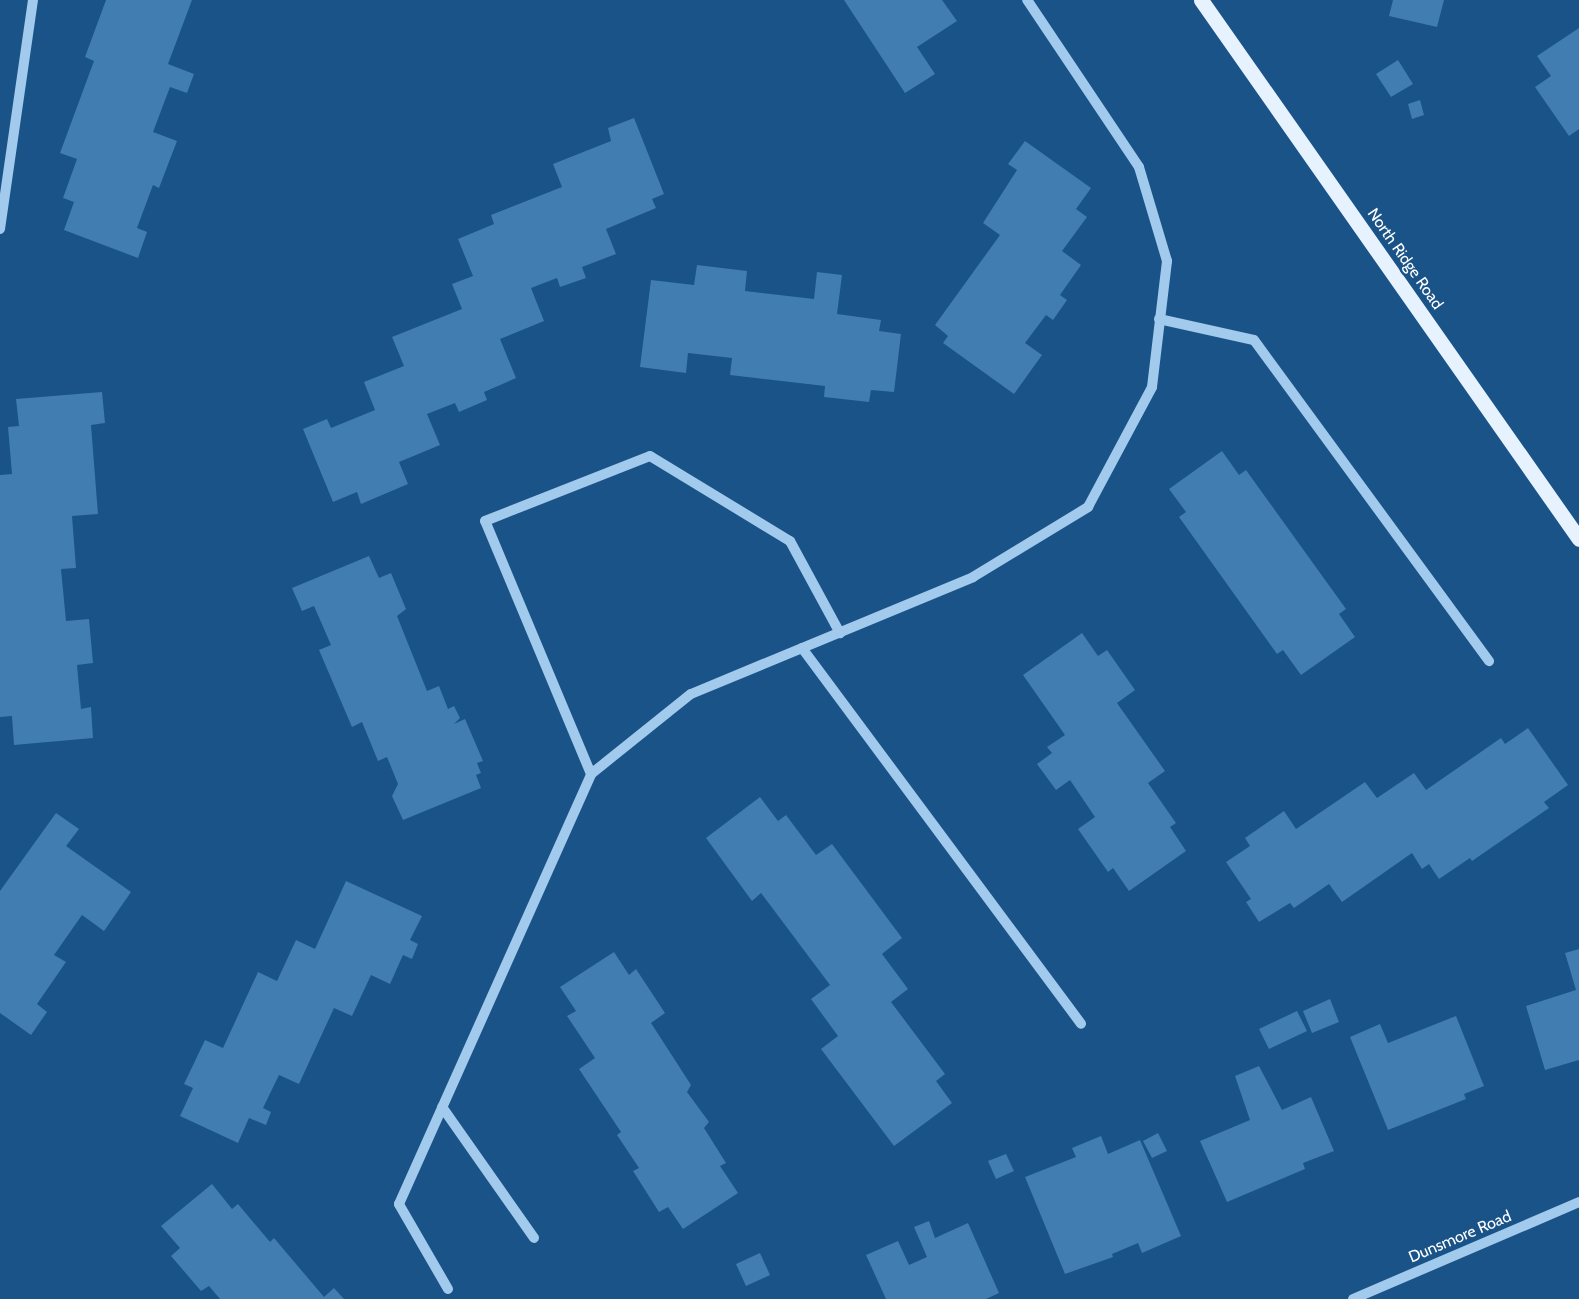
<!DOCTYPE html>
<style>
body{margin:0}
#map{position:relative;width:1579px;height:1299px;overflow:hidden;background:#195388;font-family:Cabin,sans-serif}
div>[style]{position:absolute}
.building>*{inset:0;background:#417db1}
.minor>*{height:10px;margin:-5px;padding:0 5px;transform-origin:5px;border-radius:5px;background:#a1caed}
.major>*{height:15px;margin:-7.5px;padding:0 7.5px;transform-origin:7.5px;border-radius:7.5px;background:#e7f2ff}
span{translate:-50% -50%;white-space:nowrap;text-align:center;line-height:1.15;-webkit-text-stroke:5px #195388;paint-order:stroke}
.street-label{font-size:16px;color:#fff}
</style>
<div id="map">
<div class="building">
<div style="clip-path:polygon(106px 0,192px 0,168px 64px,194px 74px,187px 93px,170px 87px,153px 132px,177px 141px,159px 188px,153px 185px,137px 228px,147px 232px,138px 258px,64px 230px,74px 202px,63px 198px,77px 159px,60px 153px,94px 61px,85px 57px)"></div>
<div style="clip-path:polygon(844px 0,942px 0,957px 21px,917px 47px,935px 74px,905px 93px)"></div>
<div style="clip-path:polygon(1393px 0,1444px 0,1437px 27px,1389px 16px)"></div>
<div style="clip-path:polygon(1579px 28px,1579px 129px,1569px 136px,1535px 87px,1551px 76px,1537px 56px)"></div>
<div style="clip-path:polygon(1398px 60px,1413px 84px,1391px 97px,1376px 74px)"></div>
<div style="clip-path:polygon(1420px 100px,1424px 115px,1412px 119px,1408px 104px)"></div>
<div style="clip-path:polygon(634px 118px,664px 194px,652px 199px,656px 208px,606px 229px,616px 254px,582px 267px,586px 278px,560px 287px,557px 278px,531px 288px,544px 321px,500px 339px,516px 378px,484px 392px,487px 400px,459px 412px,455px 403px,427px 414px,440px 445px,399px 462px,408px 484px,361px 504px,357px 492px,333px 502px,303px 429px,327px 419px,331px 428px,375px 410px,364px 382px,404px 366px,392px 337px,462px 309px,452px 284px,473px 276px,458px 239px,494px 224px,491px 215px,562px 187px,553px 164px,611px 141px,608px 128px)"></div>
<div style="clip-path:polygon(1025px 141px,1091px 188px,1076px 209px,1087px 217px,1062px 251px,1081px 265px,1060px 295px,1067px 300px,1053px 320px,1046px 315px,1025px 343px,1042px 355px,1014px 394px,943px 343px,948px 336px,935px 325px,1000px 235px,983px 223px,1017px 170px,1008px 164px)"></div>
<div style="clip-path:polygon(697px 265px,747px 271px,745px 291px,814px 299px,817px 272px,842px 275px,837px 314px,881px 320px,879px 331px,901px 334px,894px 392px,871px 390px,869px 402px,824px 397px,825px 386px,730px 375px,732px 358px,688px 353px,686px 373px,640px 367px,651px 280px,694px 285px)"></div>
<div style="clip-path:polygon(102px 392px,105px 423px,91px 425px,98px 514px,72px 516px,76px 568px,61px 569px,66px 621px,89px 619px,93px 663px,77px 665px,81px 709px,91px 707px,93px 738px,14px 745px,12px 716px,0 717px,0 475px,12px 474px,8px 427px,19px 426px,16px 399px)"></div>
<div style="clip-path:polygon(1222px 451px,1239px 475px,1246px 470px,1346px 609px,1339px 614px,1355px 637px,1301px 675px,1283px 650px,1277px 654px,1179px 517px,1186px 512px,1169px 489px)"></div>
<div style="clip-path:polygon(369px 556px,379px 578px,391px 573px,406px 609px,397px 616px,427px 691px,439px 686px,448px 709px,454px 706px,460px 718px,454px 724px,465px 719px,483px 761px,477px 763px,481px 773px,476px 775px,481px 788px,403px 820px,392px 796px,398px 784px,387px 757px,378px 761px,362px 722px,352px 727px,319px 650px,331px 645px,314px 606px,302px 611px,292px 588px)"></div>
<div style="clip-path:polygon(1082px 633px,1098px 656px,1107px 650px,1135px 690px,1117px 703px,1165px 771px,1148px 783px,1176px 823px,1170px 827px,1186px 851px,1129px 891px,1113px 868px,1108px 872px,1078px 829px,1095px 817px,1070px 780px,1056px 790px,1037px 764px,1052px 753px,1047px 747px,1065px 735px,1023px 675px)"></div>
<div style="clip-path:polygon(1528px 728px,1568px 785px,1544px 802px,1549px 808px,1472px 861px,1470px 858px,1439px 879px,1429px 864px,1422px 869px,1412px 853px,1342px 902px,1329px 884px,1294px 908px,1290px 903px,1259px 922px,1246px 902px,1251px 899px,1226px 862px,1250px 846px,1245px 838px,1284px 811px,1296px 829px,1365px 782px,1377px 798px,1414px 773px,1426px 790px,1501px 738px,1505px 744px)"></div>
<div style="clip-path:polygon(760px 797px,778px 821px,786px 815px,816px 855px,832px 844px,902px 938px,882px 954px,908px 989px,891px 1002px,945px 1074px,936px 1081px,952px 1103px,894px 1146px,821px 1049px,838px 1036px,811px 999px,830px 985px,761px 893px,752px 901px,706px 838px)"></div>
<div style="clip-path:polygon(56px 813px,79px 829px,66px 846px,131px 892px,104px 931px,82px 915px,54px 955px,66px 962px,37px 1004px,47px 1012px,31px 1035px,0 1013px,0 891px)"></div>
<div style="clip-path:polygon(346px 881px,422px 916px,410px 940px,418px 944px,412px 959px,403px 955px,390px 984px,371px 975px,352px 1016px,334px 1008px,299px 1084px,279px 1075px,263px 1108px,271px 1112px,266px 1125px,249px 1118px,238px 1143px,180px 1116px,193px 1088px,184px 1084px,205px 1040px,223px 1048px,258px 972px,277px 981px,296px 940px,315px 949px)"></div>
<div style="clip-path:polygon(1579px 949px,1579px 1060px,1545px 1070px,1526px 1006px,1576px 990px,1565px 953px)"></div>
<div style="clip-path:polygon(614px 952px,629px 975px,636px 969px,665px 1013px,651px 1023px,691px 1085px,687px 1092px,709px 1122px,704px 1128px,726px 1163px,720px 1166px,738px 1193px,683px 1229px,668px 1207px,659px 1212px,633px 1171px,639px 1168px,617px 1135px,621px 1132px,579px 1069px,595px 1058px,567px 1016px,576px 1011px,560px 987px)"></div>
<div style="clip-path:polygon(1330px 999px,1339px 1022px,1312px 1033px,1303px 1011px)"></div>
<div style="clip-path:polygon(1297px 1011px,1307px 1031px,1269px 1049px,1259px 1029px)"></div>
<div style="clip-path:polygon(1456px 1016px,1484px 1086px,1464px 1094px,1466px 1099px,1388px 1130px,1350px 1037px,1380px 1024px,1388px 1043px)"></div>
<div style="clip-path:polygon(1259px 1066px,1282px 1110px,1311px 1097px,1334px 1151px,1303px 1163px,1305px 1169px,1227px 1202px,1200px 1141px,1250px 1120px,1235px 1076px)"></div>
<div style="clip-path:polygon(1158px 1133px,1167px 1151px,1152px 1158px,1143px 1141px)"></div>
<div style="clip-path:polygon(1101px 1136px,1108px 1154px,1140px 1140px,1181px 1236px,1142px 1253px,1138px 1243px,1112px 1254px,1113px 1257px,1065px 1274px,1025px 1177px,1076px 1157px,1072px 1148px)"></div>
<div style="clip-path:polygon(1006px 1154px,1014px 1171px,996px 1179px,988px 1161px)"></div>
<div style="clip-path:polygon(212px 1184px,232px 1209px,238px 1204px,270px 1242px,274px 1238px,324px 1297px,334px 1288px,344px 1299px,220px 1299px,209px 1286px,201px 1291px,171px 1256px,180px 1248px,161px 1226px)"></div>
<div style="clip-path:polygon(929px 1221px,935px 1238px,968px 1223px,999px 1293px,986px 1299px,886px 1299px,866px 1255px,898px 1241px,909px 1265px,927px 1257px,914px 1227px)"></div>
<div style="clip-path:polygon(760px 1253px,770px 1275px,746px 1286px,736px 1264px)"></div>
</div>
<div class="minor">
<div style="left:0;top:229px;width:231px;rotate:-81.8deg"></div>
<div style="left:1159px;top:319px;width:97px;rotate:12.5deg"></div>
<div style="left:1254px;top:340px;width:398px;rotate:53.8deg"></div>
<div style="left:802px;top:648px;width:468px;rotate:53.4deg"></div>
<div style="left:591px;top:774px;width:274px;rotate:-112.7deg"></div>
<div style="left:485px;top:521px;width:177px;rotate:-21.5deg"></div>
<div style="left:650px;top:456px;width:164px;rotate:31.3deg"></div>
<div style="left:790px;top:541px;width:105px;rotate:61.5deg"></div>
<div style="left:442px;top:1107px;width:160px;rotate:54.9deg"></div>
<div style="left:448px;top:1289px;width:98px;rotate:-120deg"></div>
<div style="left:399px;top:1204px;width:471px;rotate:-65.9deg"></div>
<div style="left:591px;top:774px;width:128px;rotate:-38.7deg"></div>
<div style="left:691px;top:694px;width:305px;rotate:-22.5deg"></div>
<div style="left:973px;top:577px;width:135px;rotate:-31.3deg"></div>
<div style="left:1088px;top:507px;width:136px;rotate:-61.9deg"></div>
<div style="left:1152px;top:387px;width:127px;rotate:-83.2deg"></div>
<div style="left:1167px;top:261px;width:98px;rotate:-106.6deg"></div>
<div style="left:1139px;top:167px;width:201px;rotate:-123.8deg"></div>
<div style="left:1353px;top:1299px;width:246px;rotate:-23.2deg"></div>
</div>
<div class="major">
<div style="left:1201px;top:0;width:658px;rotate:54.96deg"></div>
</div>
<div class="street-label">
<span style="left:1405px;top:259px;rotate:55deg">North Ridge Road</span>
<span style="left:1460px;top:1237px;rotate:-23deg">Dunsmore Road</span>
</div>
</div>
